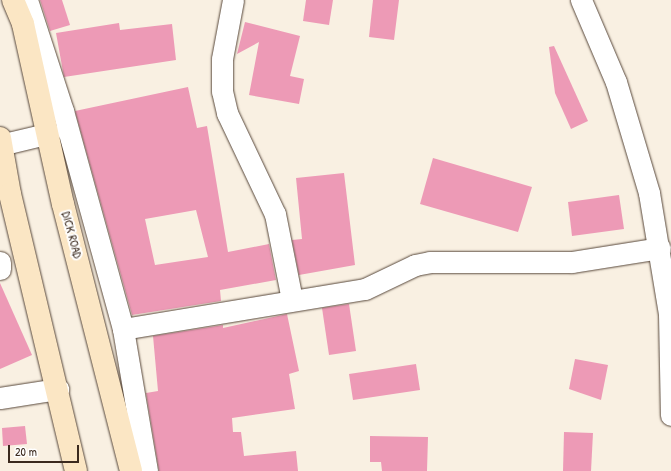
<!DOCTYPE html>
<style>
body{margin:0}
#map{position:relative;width:671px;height:471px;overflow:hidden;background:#f9f0e2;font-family:"Patrick Hand",sans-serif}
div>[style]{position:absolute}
.building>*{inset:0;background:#ed9ab6}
.roads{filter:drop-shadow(0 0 1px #58483b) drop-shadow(0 0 1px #58483b)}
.minor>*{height:21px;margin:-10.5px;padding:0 10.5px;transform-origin:10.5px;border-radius:10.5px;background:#fff}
.secondary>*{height:22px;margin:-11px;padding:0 11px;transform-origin:11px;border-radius:11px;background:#fbe6c4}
span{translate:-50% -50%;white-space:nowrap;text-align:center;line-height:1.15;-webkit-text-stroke:4px #fff;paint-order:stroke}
.street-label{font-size:12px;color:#3b2a1e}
.scale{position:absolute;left:8px;top:445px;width:71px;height:18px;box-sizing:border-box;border:2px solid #3b2a1e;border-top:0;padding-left:5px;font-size:12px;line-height:14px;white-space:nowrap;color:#3b2a1e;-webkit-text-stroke:3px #fff;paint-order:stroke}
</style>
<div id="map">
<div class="building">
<div style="clip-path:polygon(40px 0,62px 0,70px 25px,50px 31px)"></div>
<div style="clip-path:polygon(306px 0,333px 0,329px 25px,303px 21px)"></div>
<div style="clip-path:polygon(373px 0,399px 0,394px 40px,369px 37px)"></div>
<div style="clip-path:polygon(245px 22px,300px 36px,290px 76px,304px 79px,299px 104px,249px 95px,259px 42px,237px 54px)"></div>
<div style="clip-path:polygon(119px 23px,120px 30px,172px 24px,176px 60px,64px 77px,56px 33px)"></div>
<div style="clip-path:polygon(554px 46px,588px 121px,571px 129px,555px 93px,549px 47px)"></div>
<div style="clip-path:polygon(evenodd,188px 87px,197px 128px,207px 126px,228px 252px,269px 244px,276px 280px,220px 290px,221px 301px,132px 315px,75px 111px,188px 87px,196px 210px,208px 257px,155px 265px,145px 219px,196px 210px)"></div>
<div style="clip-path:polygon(433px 158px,532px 187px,518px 232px,420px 204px)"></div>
<div style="clip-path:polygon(344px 173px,355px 265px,299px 275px,292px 240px,302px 239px,296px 178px)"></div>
<div style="clip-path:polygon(619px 195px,624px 229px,572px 236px,568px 202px)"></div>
<div style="clip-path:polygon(0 283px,32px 355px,0 369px)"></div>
<div style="clip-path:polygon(349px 304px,356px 351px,329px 355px,322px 308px)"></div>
<div style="clip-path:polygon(287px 314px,299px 371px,289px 374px,295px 409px,232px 418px,233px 432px,241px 432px,244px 456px,296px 451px,298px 471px,159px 471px,146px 393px,158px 391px,153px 336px,223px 325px,223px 328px)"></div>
<div style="clip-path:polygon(575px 359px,608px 365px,601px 400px,569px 389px)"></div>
<div style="clip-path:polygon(416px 364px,420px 390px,353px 400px,349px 374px)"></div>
<div style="clip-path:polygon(25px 426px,27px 444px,3px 446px,2px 428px)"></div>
<div style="clip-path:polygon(564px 432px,593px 433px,591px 471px,563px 471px)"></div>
<div style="clip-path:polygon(370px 436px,428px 437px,427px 471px,382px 471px,381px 462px,370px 462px)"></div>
</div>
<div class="roads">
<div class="minor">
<div style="left:27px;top:0;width:117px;rotate:72deg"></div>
<div style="left:63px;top:111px;width:226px;rotate:74.6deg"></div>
<div style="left:123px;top:329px;width:144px;rotate:80.4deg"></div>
<div style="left:233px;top:0;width:60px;rotate:100.6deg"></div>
<div style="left:222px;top:59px;width:32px;rotate:90deg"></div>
<div style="left:222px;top:91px;width:23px;rotate:77deg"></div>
<div style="left:227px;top:113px;width:112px;rotate:64.6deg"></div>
<div style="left:275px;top:214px;width:88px;rotate:78.8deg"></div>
<div style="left:581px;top:0;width:89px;rotate:66.9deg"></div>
<div style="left:616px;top:82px;width:116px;rotate:73.4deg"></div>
<div style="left:649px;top:193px;width:123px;rotate:80.6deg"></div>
<div style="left:669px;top:314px;width:101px;rotate:88.9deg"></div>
<div style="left:0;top:145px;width:51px;rotate:-13.5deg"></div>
<div style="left:0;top:262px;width:7px;rotate:90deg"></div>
<div style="left:123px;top:329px;width:245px;rotate:-9.4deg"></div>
<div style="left:365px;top:289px;width:55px;rotate:-25.6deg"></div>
<div style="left:415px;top:265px;width:15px;rotate:-11deg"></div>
<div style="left:430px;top:262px;width:142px"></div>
<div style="left:572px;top:262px;width:89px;rotate:-9deg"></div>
<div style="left:0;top:398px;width:59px;rotate:-8.8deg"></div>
</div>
<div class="secondary">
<div style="left:13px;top:0;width:26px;rotate:67deg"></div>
<div style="left:23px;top:24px;width:184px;rotate:77.5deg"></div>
<div style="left:63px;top:204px;width:276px;rotate:75.7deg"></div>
<div style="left:0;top:138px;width:57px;rotate:79.9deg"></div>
<div style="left:10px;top:194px;width:285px;rotate:76.6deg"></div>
</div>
</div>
<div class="street-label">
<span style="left:72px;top:235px;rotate:75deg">DICK ROAD</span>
</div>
<div class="scale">20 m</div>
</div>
